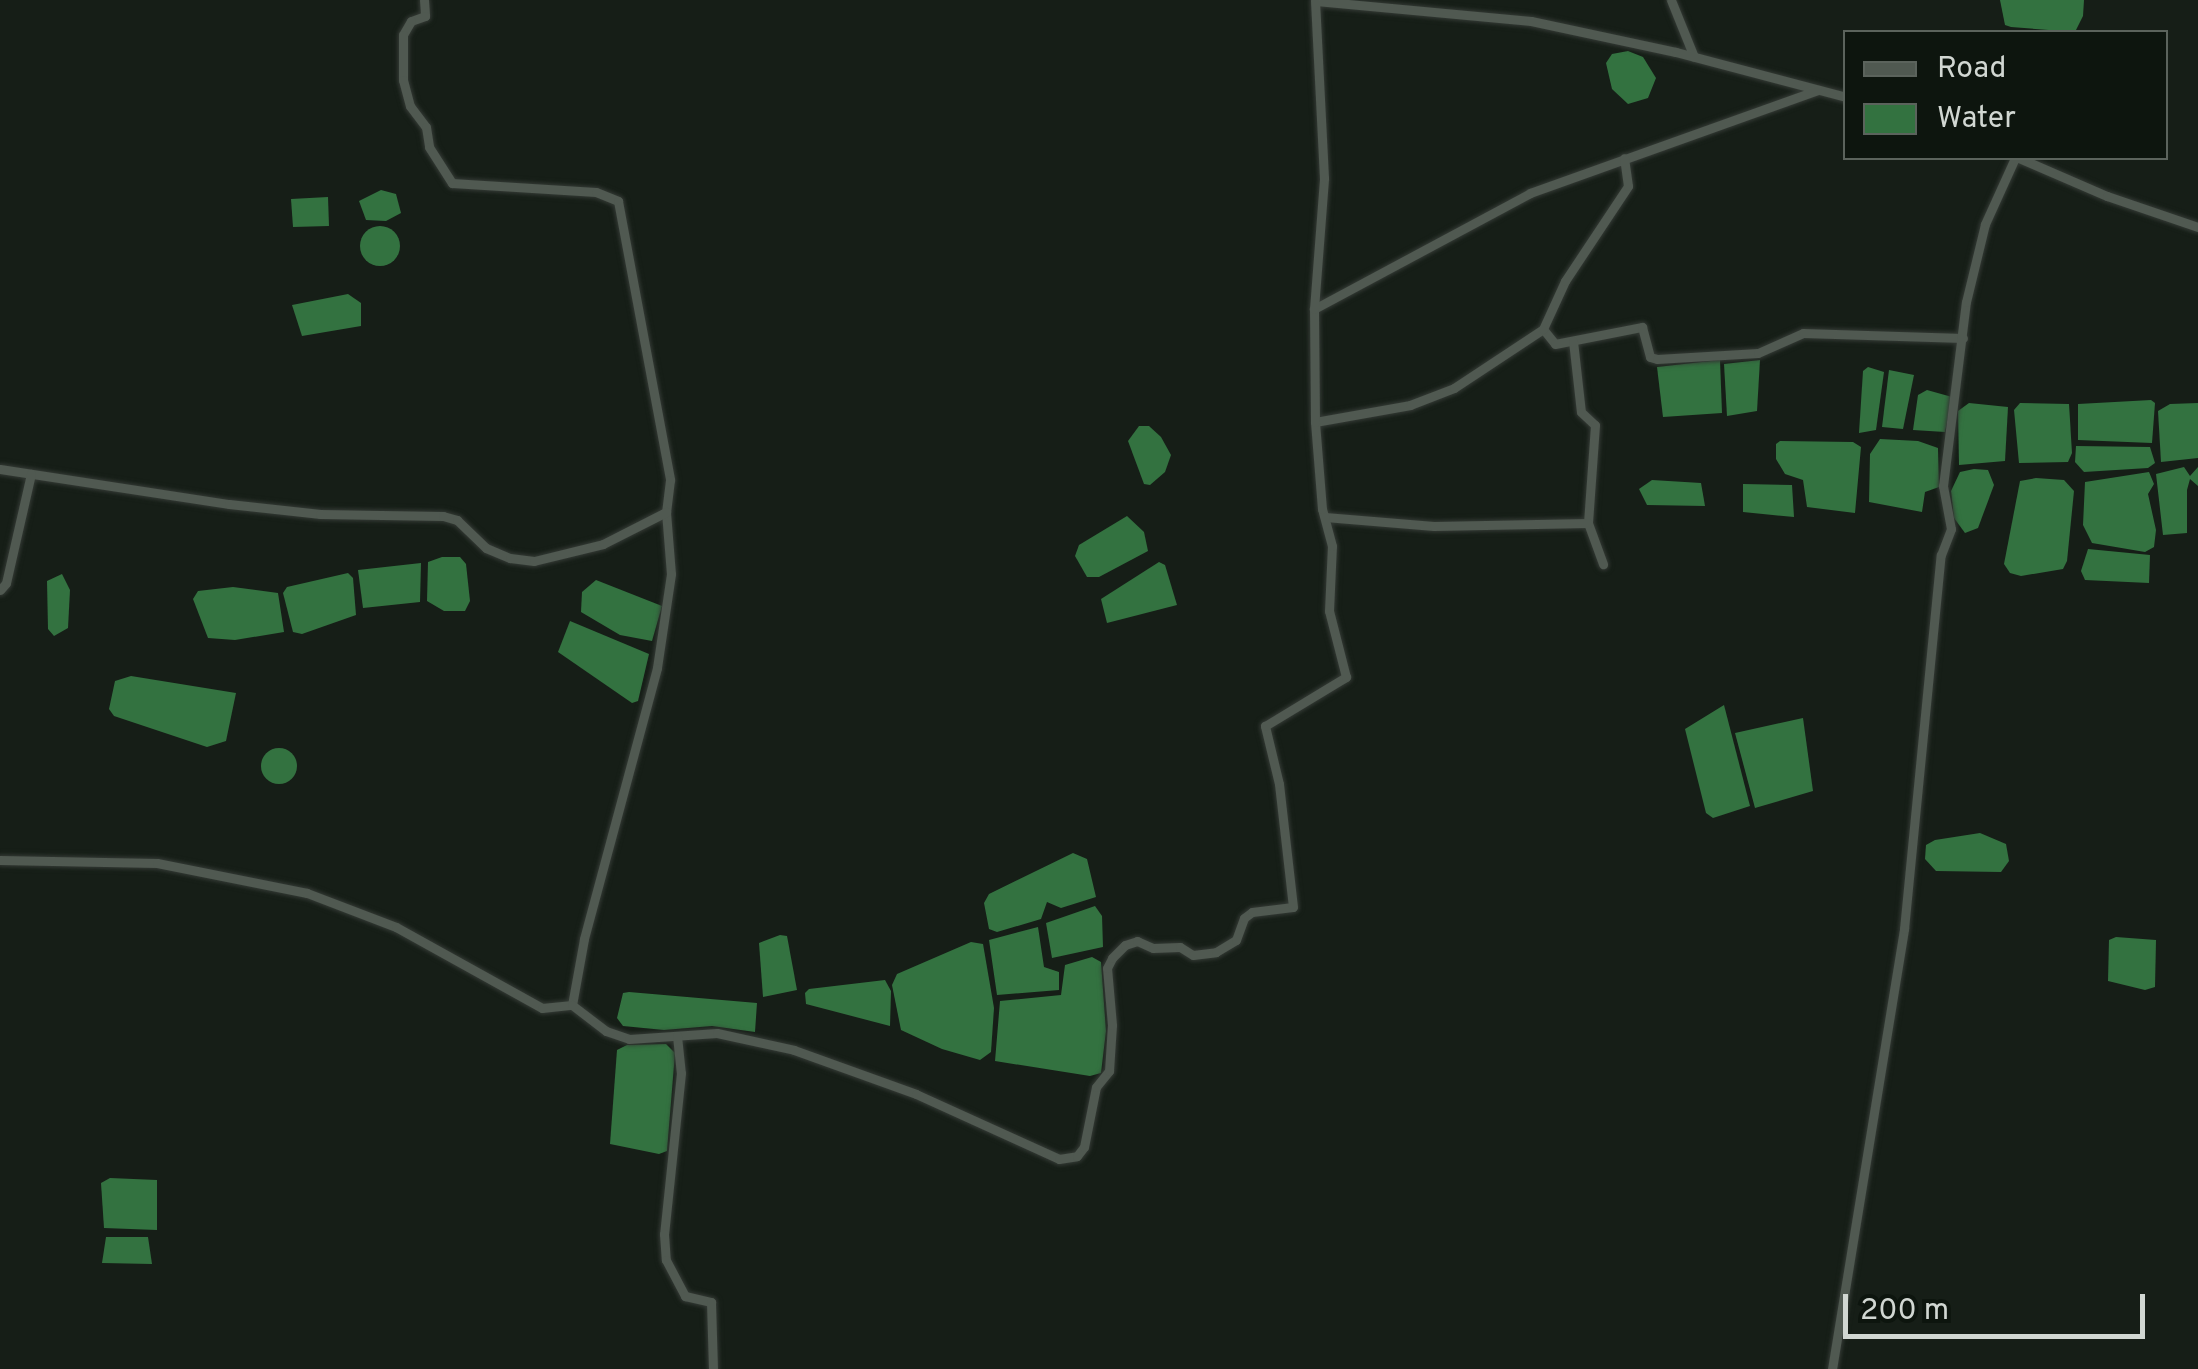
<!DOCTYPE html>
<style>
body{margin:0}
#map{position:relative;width:2198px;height:1369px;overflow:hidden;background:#161e17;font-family:Overpass,sans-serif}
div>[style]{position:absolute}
.water>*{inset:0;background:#337240}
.round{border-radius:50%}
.roads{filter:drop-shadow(0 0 2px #343a35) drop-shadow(0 0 2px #343a35)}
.street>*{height:9px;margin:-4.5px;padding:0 4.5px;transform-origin:4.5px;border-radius:4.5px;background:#505951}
span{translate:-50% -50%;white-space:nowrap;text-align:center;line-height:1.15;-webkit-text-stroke:8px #0d150e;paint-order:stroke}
.legend{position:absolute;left:1843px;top:30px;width:325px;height:130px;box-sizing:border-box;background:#0d150e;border:2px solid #5b635c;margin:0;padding:12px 18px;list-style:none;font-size:30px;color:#d1d7d2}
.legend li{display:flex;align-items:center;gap:20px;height:50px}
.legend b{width:50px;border:2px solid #5b635c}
.scale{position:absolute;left:1843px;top:1294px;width:302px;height:45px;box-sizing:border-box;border:5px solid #d1d7d2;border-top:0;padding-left:12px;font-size:30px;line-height:35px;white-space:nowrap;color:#d1d7d2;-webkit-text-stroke:8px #0d150e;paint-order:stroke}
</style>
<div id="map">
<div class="water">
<div style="clip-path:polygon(2000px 0,2084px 0,2083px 16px,2075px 32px,2011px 27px,2005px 25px)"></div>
<div style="clip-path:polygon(1628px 51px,1643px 57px,1656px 78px,1648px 98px,1628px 104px,1612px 89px,1606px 63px,1612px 54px)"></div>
<div style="clip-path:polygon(381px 190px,396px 194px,401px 213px,386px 221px,366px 220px,359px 201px)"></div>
<div style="clip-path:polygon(328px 197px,329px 226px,293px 227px,291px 199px)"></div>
<div class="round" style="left:360px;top:226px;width:40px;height:40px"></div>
<div style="clip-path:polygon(348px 294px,361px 303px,361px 326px,302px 336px,292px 305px)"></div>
<div style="clip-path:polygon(1720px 360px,1722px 413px,1663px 417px,1657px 367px)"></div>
<div style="clip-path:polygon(1760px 360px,1757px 411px,1727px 416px,1724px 364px)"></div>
<div style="clip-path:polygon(1868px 367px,1884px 372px,1876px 430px,1859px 433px,1863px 371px)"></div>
<div style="clip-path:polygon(1889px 370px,1914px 375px,1903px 429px,1882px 427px)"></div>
<div style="clip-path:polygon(1927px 390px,1952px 397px,1945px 432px,1913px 430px,1918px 395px)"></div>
<div style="clip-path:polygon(2151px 400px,2155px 403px,2152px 443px,2078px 440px,2078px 404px)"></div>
<div style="clip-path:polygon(1969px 403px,2008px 407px,2005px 461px,1959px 465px,1958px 411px)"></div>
<div style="clip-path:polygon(2020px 403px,2069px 404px,2072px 453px,2068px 462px,2019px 463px,2014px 410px)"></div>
<div style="clip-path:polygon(2198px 403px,2198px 458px,2161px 462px,2158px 411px,2170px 404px)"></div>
<div style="clip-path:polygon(1139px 426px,1149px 426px,1161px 437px,1171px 455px,1165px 472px,1150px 485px,1144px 484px,1128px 441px)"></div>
<div style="clip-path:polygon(1880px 439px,1918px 441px,1938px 448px,1939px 487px,1925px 492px,1922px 512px,1869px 502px,1870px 454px)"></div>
<div style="clip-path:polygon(1780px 441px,1853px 442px,1861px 447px,1855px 513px,1807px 507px,1803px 480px,1785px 474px,1776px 459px,1776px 444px)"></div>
<div style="clip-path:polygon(2150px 447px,2155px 463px,2148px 468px,2084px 472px,2075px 462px,2076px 446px)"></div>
<div style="clip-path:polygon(2184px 467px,2190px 476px,2198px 467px,2198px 486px,2190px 479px,2187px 490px,2187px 533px,2163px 535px,2156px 474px)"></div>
<div style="clip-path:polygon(1974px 469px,1988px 470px,1994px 485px,1978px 528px,1965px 533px,1954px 518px,1951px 491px,1960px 472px)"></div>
<div style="clip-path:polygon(2149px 472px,2154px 484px,2148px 494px,2156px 530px,2154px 547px,2145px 552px,2092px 543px,2083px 525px,2085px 482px)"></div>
<div style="clip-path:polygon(2036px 478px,2064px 480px,2074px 491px,2067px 561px,2063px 569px,2021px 576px,2010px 573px,2004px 564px,2020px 481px)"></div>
<div style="clip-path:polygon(1652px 480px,1701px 483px,1705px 506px,1647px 505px,1639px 489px)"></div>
<div style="clip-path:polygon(1743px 484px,1792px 485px,1794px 517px,1743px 512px)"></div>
<div style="clip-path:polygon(1127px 516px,1144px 532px,1148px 551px,1099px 577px,1087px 577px,1075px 556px,1079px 545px)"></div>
<div style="clip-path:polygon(2088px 549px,2150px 555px,2149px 583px,2085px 580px,2081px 571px)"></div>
<div style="clip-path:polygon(442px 557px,460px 557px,466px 564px,470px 601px,465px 611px,444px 611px,427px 601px,428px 562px)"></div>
<div style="clip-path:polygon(1159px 562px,1165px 565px,1177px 605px,1107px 623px,1101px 599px)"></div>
<div style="clip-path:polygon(421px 563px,420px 602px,363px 608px,358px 570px)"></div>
<div style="clip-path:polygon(348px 573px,353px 578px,356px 615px,302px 634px,293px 632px,283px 593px,287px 587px)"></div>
<div style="clip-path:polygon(62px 574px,70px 590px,68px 628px,54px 636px,48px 629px,47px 581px)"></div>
<div style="clip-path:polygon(596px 580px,662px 606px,652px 641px,620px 635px,581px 612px,582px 592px)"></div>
<div style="clip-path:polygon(233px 587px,278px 593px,284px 632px,235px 640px,208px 638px,193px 599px,198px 591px)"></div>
<div style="clip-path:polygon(570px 621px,649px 654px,638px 701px,632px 703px,558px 652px)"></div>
<div style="clip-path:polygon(131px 676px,236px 693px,226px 741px,207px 747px,114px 716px,109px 709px,115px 681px)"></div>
<div style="clip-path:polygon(1724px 705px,1750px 806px,1713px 818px,1706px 813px,1685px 729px)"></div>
<div style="clip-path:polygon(1803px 718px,1813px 791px,1755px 808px,1735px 733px)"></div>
<div class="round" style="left:261px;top:748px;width:36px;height:36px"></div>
<div style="clip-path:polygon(1980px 833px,2006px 844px,2009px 861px,2001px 872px,1936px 871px,1925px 859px,1926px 845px,1935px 840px)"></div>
<div style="clip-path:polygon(1073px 853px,1087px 859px,1096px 897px,1061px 908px,1047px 902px,1041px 919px,997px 932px,989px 929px,984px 903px,989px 894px)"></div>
<div style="clip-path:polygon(1095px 906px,1102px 916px,1103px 947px,1052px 958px,1046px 923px)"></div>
<div style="clip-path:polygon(1038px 927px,1044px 967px,1059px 972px,1059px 990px,997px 995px,989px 940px)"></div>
<div style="clip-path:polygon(780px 935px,787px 936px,797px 990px,763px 997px,759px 943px)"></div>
<div style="clip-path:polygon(2116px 937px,2156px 940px,2155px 987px,2145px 990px,2108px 981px,2109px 940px)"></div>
<div style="clip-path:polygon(971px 942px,983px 944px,994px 1008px,991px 1052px,980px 1060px,942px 1049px,901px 1030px,892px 985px,897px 974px)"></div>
<div style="clip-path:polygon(1092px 957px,1101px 962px,1106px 1031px,1101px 1073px,1090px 1076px,995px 1061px,1000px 1001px,1061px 995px,1065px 965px)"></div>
<div style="clip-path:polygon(885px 980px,891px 991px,890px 1026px,806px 1004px,805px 993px,809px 989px)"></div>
<div style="clip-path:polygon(629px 992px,757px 1003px,755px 1032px,712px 1026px,664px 1030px,623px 1026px,617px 1018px,623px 993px)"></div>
<div style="clip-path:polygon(666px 1044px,675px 1053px,667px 1151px,659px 1154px,610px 1144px,617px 1050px,627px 1045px)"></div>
<div style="clip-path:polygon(110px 1178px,157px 1180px,157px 1230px,104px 1228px,101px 1183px)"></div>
<div style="clip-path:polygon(106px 1237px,148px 1237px,152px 1264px,102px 1263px)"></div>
</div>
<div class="roads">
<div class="street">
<div style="left:424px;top:0;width:16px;rotate:86deg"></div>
<div style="left:425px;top:16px;width:15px;rotate:160deg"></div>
<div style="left:411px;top:21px;width:16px;rotate:120deg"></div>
<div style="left:403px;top:35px;width:45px;rotate:90deg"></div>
<div style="left:403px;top:80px;width:27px;rotate:75deg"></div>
<div style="left:410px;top:106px;width:26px;rotate:53deg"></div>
<div style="left:426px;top:127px;width:20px;rotate:81deg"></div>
<div style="left:429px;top:147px;width:43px;rotate:57.4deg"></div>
<div style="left:452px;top:183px;width:144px;rotate:3.6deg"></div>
<div style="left:596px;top:192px;width:24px;rotate:22deg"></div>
<div style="left:618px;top:201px;width:284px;rotate:79.4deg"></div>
<div style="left:670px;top:480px;width:32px;rotate:97deg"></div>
<div style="left:666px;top:512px;width:62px;rotate:85.4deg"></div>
<div style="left:671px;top:574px;width:95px;rotate:98.5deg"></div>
<div style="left:657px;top:668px;width:281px;rotate:105.1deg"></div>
<div style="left:584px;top:939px;width:67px;rotate:100.3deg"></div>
<div style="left:1671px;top:0;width:61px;rotate:68deg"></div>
<div style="left:1316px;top:1px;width:216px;rotate:5.3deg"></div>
<div style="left:1531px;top:21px;width:148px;rotate:12.1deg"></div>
<div style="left:1676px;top:52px;width:176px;rotate:14.8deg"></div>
<div style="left:2019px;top:158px;width:96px;rotate:23.4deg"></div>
<div style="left:2107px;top:196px;width:96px;rotate:18.8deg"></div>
<div style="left:1314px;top:309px;width:245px;rotate:-28.2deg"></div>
<div style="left:1530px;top:193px;width:305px;rotate:-19.7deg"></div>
<div style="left:1543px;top:329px;width:19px;rotate:51deg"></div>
<div style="left:1555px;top:344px;width:89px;rotate:-11.1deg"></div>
<div style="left:1642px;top:327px;width:31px;rotate:75deg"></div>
<div style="left:1650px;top:357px;width:7px;rotate:16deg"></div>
<div style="left:1657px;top:359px;width:101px;rotate:-3.4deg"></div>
<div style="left:1758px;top:353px;width:49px;rotate:-24deg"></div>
<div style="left:1803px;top:333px;width:160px;rotate:1.8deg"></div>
<div style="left:1573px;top:341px;width:71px;rotate:83.6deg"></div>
<div style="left:1581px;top:412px;width:19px;rotate:43deg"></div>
<div style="left:1595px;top:425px;width:98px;rotate:94.1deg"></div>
<div style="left:1588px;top:523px;width:44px;rotate:69.9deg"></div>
<div style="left:1315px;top:422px;width:97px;rotate:-10.1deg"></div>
<div style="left:1410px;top:405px;width:47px;rotate:-21.1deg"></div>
<div style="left:1454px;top:388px;width:107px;rotate:-33.5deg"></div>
<div style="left:1543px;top:329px;width:53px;rotate:-65.4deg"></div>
<div style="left:1565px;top:281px;width:114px;rotate:-56.4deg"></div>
<div style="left:1628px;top:186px;width:28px;rotate:-98deg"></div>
<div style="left:0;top:469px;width:232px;rotate:8.7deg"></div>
<div style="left:229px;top:504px;width:92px;rotate:6.3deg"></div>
<div style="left:320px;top:514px;width:123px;rotate:0.9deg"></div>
<div style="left:443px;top:516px;width:15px;rotate:16deg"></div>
<div style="left:457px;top:520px;width:40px;rotate:44deg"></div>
<div style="left:486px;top:548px;width:26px;rotate:23deg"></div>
<div style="left:510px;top:558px;width:24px;rotate:7deg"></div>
<div style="left:534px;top:561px;width:71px;rotate:-13.8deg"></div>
<div style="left:603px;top:544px;width:71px;rotate:-26.9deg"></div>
<div style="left:1325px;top:517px;width:109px;rotate:4.7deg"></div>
<div style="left:1434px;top:526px;width:154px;rotate:-1.1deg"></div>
<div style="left:0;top:590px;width:9px;rotate:-49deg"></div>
<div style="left:6px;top:583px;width:112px;rotate:-77.1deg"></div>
<div style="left:0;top:860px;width:157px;rotate:1.1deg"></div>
<div style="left:157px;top:863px;width:153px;rotate:11.3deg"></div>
<div style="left:307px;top:893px;width:95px;rotate:20.9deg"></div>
<div style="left:396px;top:927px;width:167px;rotate:29deg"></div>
<div style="left:542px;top:1008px;width:30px;rotate:-6deg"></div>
<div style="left:572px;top:1005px;width:43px;rotate:37.4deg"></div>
<div style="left:606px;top:1031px;width:24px;rotate:19deg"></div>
<div style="left:629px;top:1039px;width:88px;rotate:-3.9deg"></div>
<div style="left:717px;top:1033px;width:79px;rotate:12.4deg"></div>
<div style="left:794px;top:1050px;width:130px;rotate:19.8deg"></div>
<div style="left:916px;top:1094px;width:157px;rotate:24.4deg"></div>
<div style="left:1059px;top:1159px;width:18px;rotate:-9deg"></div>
<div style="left:1077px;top:1156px;width:11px;rotate:-52deg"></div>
<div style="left:1084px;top:1147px;width:61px;rotate:-78.7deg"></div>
<div style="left:1096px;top:1087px;width:21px;rotate:-51deg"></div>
<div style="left:1109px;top:1071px;width:46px;rotate:-86.3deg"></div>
<div style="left:1112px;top:1025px;width:57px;rotate:-95deg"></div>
<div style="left:1107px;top:968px;width:11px;rotate:-63deg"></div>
<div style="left:1112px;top:958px;width:18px;rotate:-45deg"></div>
<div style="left:1125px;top:945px;width:13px;rotate:-18deg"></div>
<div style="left:1137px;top:941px;width:17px;rotate:24deg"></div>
<div style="left:1153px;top:948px;width:27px;rotate:-2deg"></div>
<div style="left:1180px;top:947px;width:15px;rotate:32deg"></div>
<div style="left:1193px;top:955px;width:23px;rotate:-7deg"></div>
<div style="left:1216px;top:952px;width:23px;rotate:-31deg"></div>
<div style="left:1236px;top:940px;width:23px;rotate:-70deg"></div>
<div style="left:1244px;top:918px;width:10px;rotate:-37deg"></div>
<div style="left:1252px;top:912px;width:41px;rotate:-7deg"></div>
<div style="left:1293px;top:907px;width:124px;rotate:-96.5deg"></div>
<div style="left:1279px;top:784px;width:60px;rotate:-103.6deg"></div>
<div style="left:1265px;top:726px;width:95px;rotate:-31.2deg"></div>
<div style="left:1346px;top:677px;width:68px;rotate:-104.4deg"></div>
<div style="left:1329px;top:611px;width:65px;rotate:-87.4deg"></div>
<div style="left:1332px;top:546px;width:38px;rotate:-105deg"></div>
<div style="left:1322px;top:509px;width:87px;rotate:-94.6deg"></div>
<div style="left:1315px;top:422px;width:113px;rotate:-90.5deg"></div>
<div style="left:1314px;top:309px;width:131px;rotate:-85.6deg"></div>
<div style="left:1324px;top:178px;width:178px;rotate:-92.9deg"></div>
<div style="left:677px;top:1036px;width:37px;rotate:84deg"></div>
<div style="left:681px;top:1073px;width:162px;rotate:96deg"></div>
<div style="left:664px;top:1234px;width:26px;rotate:86deg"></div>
<div style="left:666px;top:1260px;width:41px;rotate:62.2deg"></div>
<div style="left:685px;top:1296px;width:27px;rotate:13deg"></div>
<div style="left:711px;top:1302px;width:67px;rotate:88.3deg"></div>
<div style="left:1832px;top:1369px;width:446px;rotate:-80.7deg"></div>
<div style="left:1904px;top:929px;width:376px;rotate:-84.4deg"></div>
<div style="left:1941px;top:555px;width:28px;rotate:-69deg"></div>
<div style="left:1951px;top:529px;width:44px;rotate:-100.5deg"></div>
<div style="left:1943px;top:486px;width:185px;rotate:-82.9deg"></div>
<div style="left:1966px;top:302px;width:80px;rotate:-76.3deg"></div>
<div style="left:1985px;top:224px;width:72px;rotate:-65.6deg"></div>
</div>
</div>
<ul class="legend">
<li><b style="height:12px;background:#505951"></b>Road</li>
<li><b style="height:28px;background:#337240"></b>Water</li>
</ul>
<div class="scale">200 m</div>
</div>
